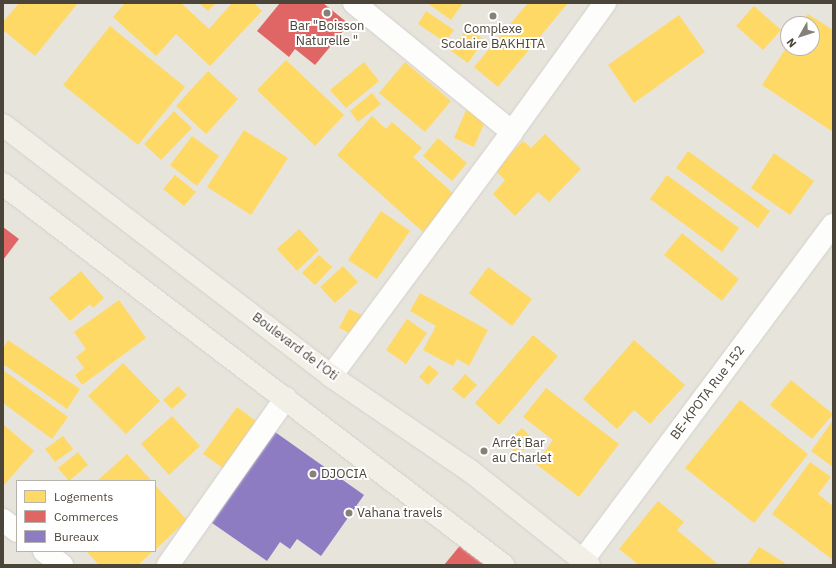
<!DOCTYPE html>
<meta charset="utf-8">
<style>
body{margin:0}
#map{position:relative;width:836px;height:568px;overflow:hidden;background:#f4f2ee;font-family:"IBM Plex Sans",sans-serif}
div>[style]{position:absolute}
.residential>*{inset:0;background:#e7e4dc}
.homes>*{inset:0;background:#ffd966}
.shops>*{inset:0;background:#e06666}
.offices>*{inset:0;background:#8e7cc3}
.roads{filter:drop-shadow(0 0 1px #d2d0cb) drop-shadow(0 0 1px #d2d0cb)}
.minor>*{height:22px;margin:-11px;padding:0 11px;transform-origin:11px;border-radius:11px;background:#fdfdfc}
.major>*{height:22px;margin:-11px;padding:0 11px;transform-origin:11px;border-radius:11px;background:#f2efe6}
.dots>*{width:11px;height:11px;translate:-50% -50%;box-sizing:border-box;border:2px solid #fff;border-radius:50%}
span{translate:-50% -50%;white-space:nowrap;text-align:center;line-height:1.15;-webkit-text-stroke:4px #fff;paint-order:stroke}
.poi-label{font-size:13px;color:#4b4439}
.left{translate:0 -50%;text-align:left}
.street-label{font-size:13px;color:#4b4439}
.frame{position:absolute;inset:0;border:4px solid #4b4439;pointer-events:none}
.legend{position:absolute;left:16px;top:480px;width:140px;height:72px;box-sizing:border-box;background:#fff;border:1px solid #b7b4b0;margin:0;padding:5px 7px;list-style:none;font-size:12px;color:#4b4439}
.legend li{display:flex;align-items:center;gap:8px;height:20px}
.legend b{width:20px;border:1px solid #b7b4b0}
.north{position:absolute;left:780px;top:16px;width:40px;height:40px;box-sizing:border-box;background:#fff;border:1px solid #b7b4b0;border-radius:50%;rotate:231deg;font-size:11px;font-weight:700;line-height:16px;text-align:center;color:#4b4439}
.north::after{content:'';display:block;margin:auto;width:14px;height:18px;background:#868178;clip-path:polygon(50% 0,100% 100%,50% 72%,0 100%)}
</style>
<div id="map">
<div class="residential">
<div style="clip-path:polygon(evenodd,3px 3px,833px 3px,833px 565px,3px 565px,3px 3px,788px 24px,812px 24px,812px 48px,788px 48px,788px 24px,3px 3px,17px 481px,155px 481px,155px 551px,17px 551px,17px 481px)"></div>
</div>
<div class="homes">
<div style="clip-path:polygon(19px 3px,78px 3px,35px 56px,3px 30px,3px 22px)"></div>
<div style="clip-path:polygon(125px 3px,181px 3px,209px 29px,232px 3px,254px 3px,262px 11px,210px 66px,176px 34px,156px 56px,113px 17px)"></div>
<div style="clip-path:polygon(199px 3px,216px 3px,208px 11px)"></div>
<div style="clip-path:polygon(427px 3px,463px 3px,451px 20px)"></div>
<div style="clip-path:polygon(528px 3px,568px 3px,498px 87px,474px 67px)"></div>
<div style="clip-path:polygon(754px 6px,781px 30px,763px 50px,736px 26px)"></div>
<div style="clip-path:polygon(426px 11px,454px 30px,445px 42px,418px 24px)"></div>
<div style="clip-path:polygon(808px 14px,833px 30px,833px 132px,762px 85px,788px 45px,788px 48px,812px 48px,812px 24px,802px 24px)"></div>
<div style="clip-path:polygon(679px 15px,705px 52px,634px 103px,608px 65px)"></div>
<div style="clip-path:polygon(110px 26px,185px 87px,138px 145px,63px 85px)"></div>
<div style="clip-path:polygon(467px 28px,484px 40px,468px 63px,451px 51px)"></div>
<div style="clip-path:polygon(286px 60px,344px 115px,315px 146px,257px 90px)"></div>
<div style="clip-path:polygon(364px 62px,379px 81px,346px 108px,330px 90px)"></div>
<div style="clip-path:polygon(405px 62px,451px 101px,425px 132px,379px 93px)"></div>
<div style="clip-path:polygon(208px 71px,238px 99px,206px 134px,176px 106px)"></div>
<div style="clip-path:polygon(372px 93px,381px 104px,358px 122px,350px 111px)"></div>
<div style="clip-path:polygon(467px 108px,487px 117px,474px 147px,454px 138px)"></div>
<div style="clip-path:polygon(174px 111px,192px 128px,161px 160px,144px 144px)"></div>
<div style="clip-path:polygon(372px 116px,386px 129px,392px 122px,422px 148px,413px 157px,456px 196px,423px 232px,337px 155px)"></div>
<div style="clip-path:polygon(244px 130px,288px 158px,251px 215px,207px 187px)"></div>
<div style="clip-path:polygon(545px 134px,581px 169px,549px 202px,538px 192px,515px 216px,493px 194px,505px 180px,495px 170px,523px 141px,531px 148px)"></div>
<div style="clip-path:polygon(192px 136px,219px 156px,197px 186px,170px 165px)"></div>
<div style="clip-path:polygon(438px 138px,467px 163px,452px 181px,423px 156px)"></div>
<div style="clip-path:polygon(688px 151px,770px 211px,758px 228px,676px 168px)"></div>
<div style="clip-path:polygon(774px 153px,814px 181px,790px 215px,751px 188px)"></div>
<div style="clip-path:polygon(175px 175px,196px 192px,184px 206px,163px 189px)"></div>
<div style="clip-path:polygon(667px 175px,739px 228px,722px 252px,650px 199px)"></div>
<div style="clip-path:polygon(381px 211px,410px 231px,377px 279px,348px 260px)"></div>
<div style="clip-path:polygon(299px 229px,319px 250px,297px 271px,277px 249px)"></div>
<div style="clip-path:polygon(682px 233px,739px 279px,722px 301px,664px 255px)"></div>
<div style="clip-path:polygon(319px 255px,332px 267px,315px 285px,302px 273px)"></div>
<div style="clip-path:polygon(343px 266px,358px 282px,335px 303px,320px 287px)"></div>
<div style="clip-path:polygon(488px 267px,532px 299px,512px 326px,469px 293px)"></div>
<div style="clip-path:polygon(81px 271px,104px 298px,93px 308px,90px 304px,70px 321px,49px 298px)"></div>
<div style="clip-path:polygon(420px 293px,488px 330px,469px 366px,457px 359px,453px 366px,423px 350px,436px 326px,410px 311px)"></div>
<div style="clip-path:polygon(119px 300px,146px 338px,82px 385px,75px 375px,84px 368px,76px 357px,86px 349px,74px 332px)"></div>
<div style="clip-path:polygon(349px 309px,364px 316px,354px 335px,339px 328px)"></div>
<div style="clip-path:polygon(407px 319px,427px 333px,406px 364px,386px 350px)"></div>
<div style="clip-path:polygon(533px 335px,558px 356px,499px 425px,475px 403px)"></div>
<div style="clip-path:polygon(8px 340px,80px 389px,67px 409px,3px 364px,3px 348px)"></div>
<div style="clip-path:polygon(634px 340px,685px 385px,650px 424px,634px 410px,617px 429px,583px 399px)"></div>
<div style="clip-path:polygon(123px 363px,160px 401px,126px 434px,88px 396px)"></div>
<div style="clip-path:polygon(429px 365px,439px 373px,428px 385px,419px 377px)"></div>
<div style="clip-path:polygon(3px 370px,68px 417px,52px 439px,3px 403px)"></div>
<div style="clip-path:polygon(465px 374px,477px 385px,464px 399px,452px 389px)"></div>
<div style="clip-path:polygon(791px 380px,833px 414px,812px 439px,770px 405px)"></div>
<div style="clip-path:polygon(178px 386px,187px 395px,172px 409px,163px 400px)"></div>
<div style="clip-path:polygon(546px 388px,619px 444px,579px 497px,536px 464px,553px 440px,523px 417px)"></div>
<div style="clip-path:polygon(740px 400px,808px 454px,754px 523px,685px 468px)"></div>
<div style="clip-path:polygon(237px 407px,256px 421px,223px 468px,203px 454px)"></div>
<div style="clip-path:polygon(172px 416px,200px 446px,169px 475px,141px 444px)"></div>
<div style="clip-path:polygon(833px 420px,833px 467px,811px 451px)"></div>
<div style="clip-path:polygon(3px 424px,34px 451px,3px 486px)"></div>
<div style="clip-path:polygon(522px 428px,534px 440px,518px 456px,506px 443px)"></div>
<div style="clip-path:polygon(63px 436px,73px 449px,55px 462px,45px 449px)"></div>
<div style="clip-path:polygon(78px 452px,88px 465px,69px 481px,58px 468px)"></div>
<div style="clip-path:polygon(127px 454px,152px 481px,97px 481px)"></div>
<div style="clip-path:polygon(810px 462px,831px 477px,818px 494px,833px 506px,833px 560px,772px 514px)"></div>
<div style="clip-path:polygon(155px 485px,187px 520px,155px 550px)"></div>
<div style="clip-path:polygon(658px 501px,684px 522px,677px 530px,719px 565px,639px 565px,619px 549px)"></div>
<div style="clip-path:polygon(759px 547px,785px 563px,784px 565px,747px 565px)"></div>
<div style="clip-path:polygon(86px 551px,153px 551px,138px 565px,99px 565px)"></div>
</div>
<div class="shops">
<div style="clip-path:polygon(280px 3px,323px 3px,349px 24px,315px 65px,295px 49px,289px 57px,257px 31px)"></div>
<div style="clip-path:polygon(3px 227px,19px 239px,3px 260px)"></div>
<div style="clip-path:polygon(463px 542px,491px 565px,444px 565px)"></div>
</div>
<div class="offices">
<div style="clip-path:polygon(275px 432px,364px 495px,321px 556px,297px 539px,290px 549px,280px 542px,267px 561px,212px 523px)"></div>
</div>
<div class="roads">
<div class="minor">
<div style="left:354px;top:3px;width:204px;rotate:39.2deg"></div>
<div style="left:331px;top:376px;width:304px;rotate:-53.4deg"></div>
<div style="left:512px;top:132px;width:159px;rotate:-54.2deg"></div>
<div style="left:3px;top:520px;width:18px;rotate:38deg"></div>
<div style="left:44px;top:551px;width:23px;rotate:38deg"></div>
<div style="left:583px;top:560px;width:418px;rotate:-53.3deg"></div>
<div style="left:168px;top:565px;width:204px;rotate:-54.8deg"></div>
</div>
<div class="major">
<div style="left:3px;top:125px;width:413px;rotate:37.4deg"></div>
<div style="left:331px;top:376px;width:167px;rotate:34.3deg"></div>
<div style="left:469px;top:470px;width:153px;rotate:38.4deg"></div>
<div style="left:3px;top:184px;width:629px;rotate:37.31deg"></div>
</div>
</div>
<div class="dots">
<div style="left:327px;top:13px;background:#868178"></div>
<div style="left:493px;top:16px;background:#868178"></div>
<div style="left:484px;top:451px;background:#868178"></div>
<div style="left:313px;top:474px;background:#868178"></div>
<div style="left:349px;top:513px;background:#868178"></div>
</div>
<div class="poi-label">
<span style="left:327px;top:34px">Bar "Boisson<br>Naturelle "</span>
<span style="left:493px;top:37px">Complexe<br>Scolaire BAKHITA</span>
<span class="left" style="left:492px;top:451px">Arrêt Bar<br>au Charlet</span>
<span class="left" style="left:321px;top:474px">DJOCIA</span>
<span class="left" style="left:357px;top:513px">Vahana travels</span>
</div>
<div class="street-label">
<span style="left:295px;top:347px;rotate:37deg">Boulevard de l'Oti</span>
<span style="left:708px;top:393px;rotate:-53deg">BE-KPOTA Rue 152</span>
</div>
<div class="frame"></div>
<ul class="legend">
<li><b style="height:11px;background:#ffd966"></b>Logements</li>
<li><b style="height:11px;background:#e06666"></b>Commerces</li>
<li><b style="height:11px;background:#8e7cc3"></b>Bureaux</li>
</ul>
<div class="north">N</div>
</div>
